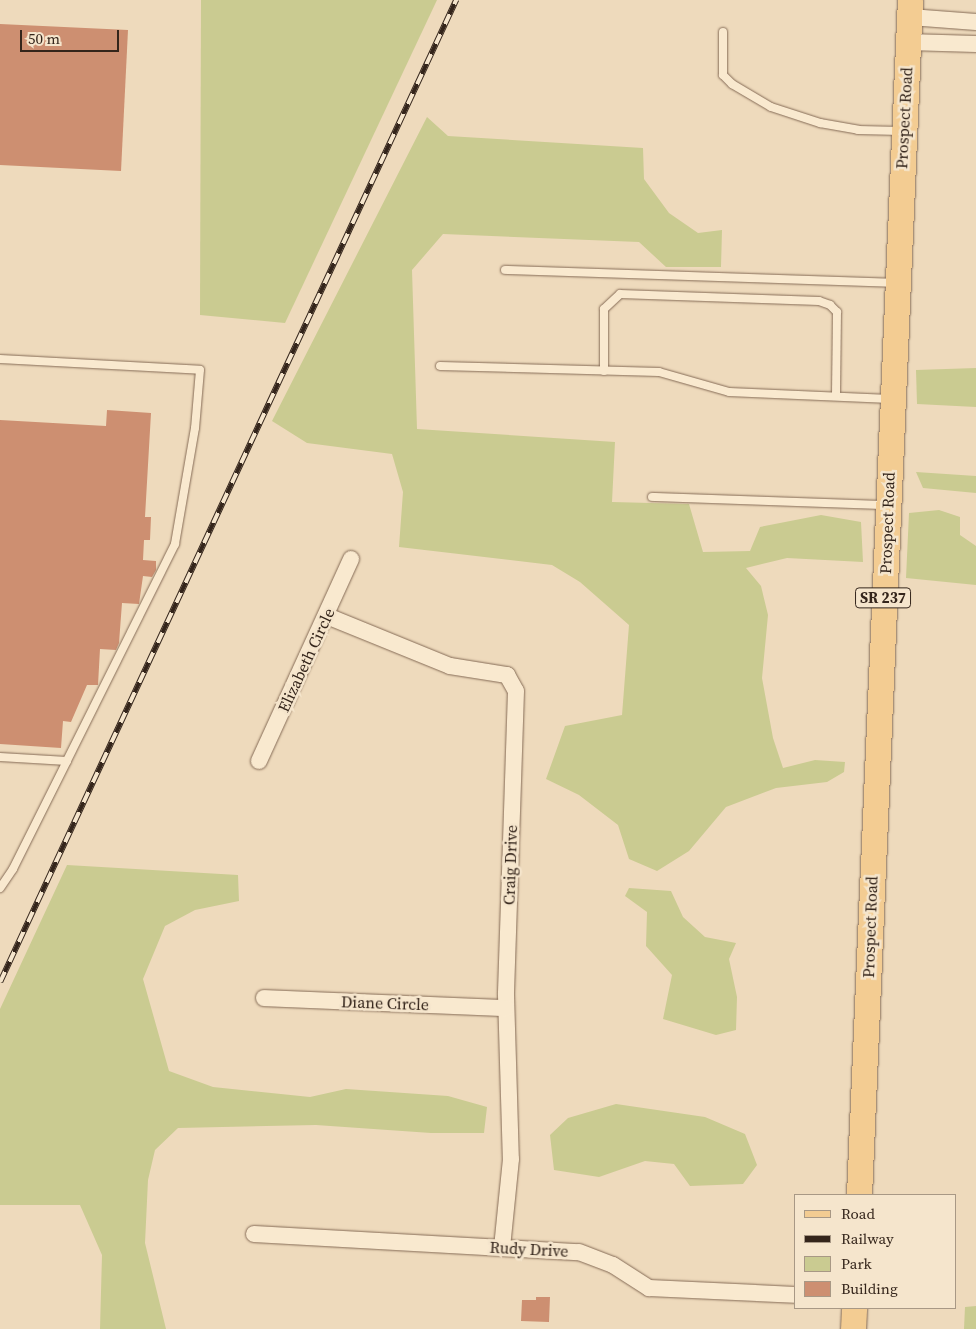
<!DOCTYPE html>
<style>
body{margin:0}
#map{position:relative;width:976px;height:1329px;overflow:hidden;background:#eedabc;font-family:"Source Serif 4",serif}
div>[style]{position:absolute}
.green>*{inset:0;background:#cacb91}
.building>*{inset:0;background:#cd8f71}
.roads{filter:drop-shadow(0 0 1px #856b56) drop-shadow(0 0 1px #856b56)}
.service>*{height:8px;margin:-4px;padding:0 4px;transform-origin:4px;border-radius:4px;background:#f9e9cf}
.minor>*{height:16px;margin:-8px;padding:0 8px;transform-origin:8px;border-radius:8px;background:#f9e9cf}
.primary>*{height:25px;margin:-12.5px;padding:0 12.5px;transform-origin:12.5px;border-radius:12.5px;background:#f3cc92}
.rail>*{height:5.5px;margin-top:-2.75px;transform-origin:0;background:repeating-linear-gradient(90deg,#f5e5cc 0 11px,#34251b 0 22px);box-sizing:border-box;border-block:1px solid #34251b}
span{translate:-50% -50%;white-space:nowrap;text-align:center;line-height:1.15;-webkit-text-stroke:5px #f5e5cc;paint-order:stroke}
.shield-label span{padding:1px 4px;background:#f5e5cc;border:1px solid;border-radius:4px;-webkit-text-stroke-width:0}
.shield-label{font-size:15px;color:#34251b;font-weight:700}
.street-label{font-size:16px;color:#34251b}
.legend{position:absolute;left:794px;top:1194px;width:162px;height:115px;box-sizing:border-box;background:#f5e5cc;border:1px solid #a89885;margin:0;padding:6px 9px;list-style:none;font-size:15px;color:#34251b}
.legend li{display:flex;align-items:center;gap:10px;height:25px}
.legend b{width:25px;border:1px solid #a89885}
.scale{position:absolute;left:20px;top:30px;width:99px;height:22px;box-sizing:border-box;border:2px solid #34251b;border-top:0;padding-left:6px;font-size:15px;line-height:18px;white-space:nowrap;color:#34251b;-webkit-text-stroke:4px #f5e5cc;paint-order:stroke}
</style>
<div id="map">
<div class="green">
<div style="clip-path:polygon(201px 0,437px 0,285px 323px,200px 315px)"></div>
<div style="clip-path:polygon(427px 117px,448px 136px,643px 148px,644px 179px,669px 213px,698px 233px,722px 230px,721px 267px,666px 267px,639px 242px,443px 234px,412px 270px,417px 429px,615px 442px,612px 502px,689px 504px,703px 552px,750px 551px,760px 527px,821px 515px,861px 522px,863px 562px,787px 558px,746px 568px,761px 586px,768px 615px,762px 678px,773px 738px,783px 768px,815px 760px,845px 762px,844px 772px,827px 782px,776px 788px,726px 807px,689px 851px,657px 871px,629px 859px,618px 825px,579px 795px,546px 779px,565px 726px,622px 715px,629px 625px,580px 582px,552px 565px,399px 547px,403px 492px,392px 454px,307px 443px,272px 421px)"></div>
<div style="clip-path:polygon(976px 368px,976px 407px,917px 404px,916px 370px)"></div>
<div style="clip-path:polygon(916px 472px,976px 476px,976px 493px,923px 488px)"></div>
<div style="clip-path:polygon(939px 510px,960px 517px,960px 535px,976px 546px,976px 585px,906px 578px,909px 513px)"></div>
<div style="clip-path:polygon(67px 865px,238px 875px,239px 901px,195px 910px,165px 926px,143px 979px,169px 1071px,213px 1087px,310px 1097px,346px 1089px,448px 1096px,487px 1107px,484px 1133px,431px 1133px,316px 1125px,178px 1128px,155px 1150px,148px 1180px,145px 1243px,166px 1329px,100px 1329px,102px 1255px,80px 1205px,0 1205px,0 1009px)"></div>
<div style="clip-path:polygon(629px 888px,671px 891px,683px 917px,705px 937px,736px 943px,729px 959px,737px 997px,736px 1030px,716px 1035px,663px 1019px,672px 975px,646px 946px,647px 912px,625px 896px)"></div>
<div style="clip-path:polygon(616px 1104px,705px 1117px,745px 1134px,757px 1165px,743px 1184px,690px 1186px,674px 1164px,645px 1161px,599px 1177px,554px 1170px,550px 1135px,568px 1118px)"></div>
<div style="clip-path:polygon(976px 1306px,976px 1329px,964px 1329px,965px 1307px)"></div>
</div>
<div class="building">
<div style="clip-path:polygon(0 24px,128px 30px,121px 171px,0 165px)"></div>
<div style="clip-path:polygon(107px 410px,151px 413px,145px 517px,151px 517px,150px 540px,144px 540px,143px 560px,156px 561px,156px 570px,152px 577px,143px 576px,139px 604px,122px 603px,119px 643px,116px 650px,100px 649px,98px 685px,87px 685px,71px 722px,63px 721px,61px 748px,0 744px,0 420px,106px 426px)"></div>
<div style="clip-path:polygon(536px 1297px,550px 1297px,549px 1322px,521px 1321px,522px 1300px,536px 1300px)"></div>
</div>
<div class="roads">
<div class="service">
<div style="left:723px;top:32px;width:43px;rotate:90deg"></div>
<div style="left:723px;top:75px;width:13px;rotate:45deg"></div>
<div style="left:732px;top:84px;width:45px;rotate:30.5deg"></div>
<div style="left:771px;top:107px;width:52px;rotate:18.1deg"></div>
<div style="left:820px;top:123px;width:39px;rotate:10deg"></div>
<div style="left:858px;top:130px;width:43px;rotate:1.3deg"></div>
<div style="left:505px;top:270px;width:390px;rotate:1.9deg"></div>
<div style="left:0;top:359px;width:200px;rotate:3.1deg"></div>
<div style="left:200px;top:370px;width:58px;rotate:94.9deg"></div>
<div style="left:195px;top:428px;width:118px;rotate:99.8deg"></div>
<div style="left:175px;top:544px;width:242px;rotate:116.5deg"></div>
<div style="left:440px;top:366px;width:219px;rotate:1.6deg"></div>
<div style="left:659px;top:372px;width:73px;rotate:15.9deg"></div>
<div style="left:729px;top:392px;width:161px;rotate:2.5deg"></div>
<div style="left:604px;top:371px;width:62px;rotate:-90deg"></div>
<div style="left:604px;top:309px;width:22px;rotate:-43deg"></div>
<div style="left:620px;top:294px;width:199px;rotate:2deg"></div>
<div style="left:819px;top:301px;width:12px;rotate:20deg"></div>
<div style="left:830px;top:305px;width:10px;rotate:45deg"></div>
<div style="left:837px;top:312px;width:84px;rotate:90.7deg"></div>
<div style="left:652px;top:497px;width:233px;rotate:2deg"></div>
<div style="left:0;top:757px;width:67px;rotate:3.4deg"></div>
<div style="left:67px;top:761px;width:121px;rotate:116.6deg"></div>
<div style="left:13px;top:869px;width:23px;rotate:124deg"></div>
</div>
<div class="minor">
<div style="left:910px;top:17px;width:66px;rotate:4.3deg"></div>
<div style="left:908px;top:42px;width:68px;rotate:1.7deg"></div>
<div style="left:327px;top:616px;width:133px;rotate:22.1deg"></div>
<div style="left:450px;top:666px;width:58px;rotate:9deg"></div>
<div style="left:507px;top:675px;width:18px;rotate:61deg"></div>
<div style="left:516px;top:691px;width:304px;rotate:91.9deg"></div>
<div style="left:506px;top:995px;width:164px;rotate:88.3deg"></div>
<div style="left:511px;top:1159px;width:89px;rotate:95.8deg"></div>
<div style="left:259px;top:761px;width:222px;rotate:-65.5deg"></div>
<div style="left:264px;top:998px;width:242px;rotate:2.4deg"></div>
<div style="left:254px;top:1234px;width:325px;rotate:3.2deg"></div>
<div style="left:579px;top:1252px;width:36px;rotate:21deg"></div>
<div style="left:613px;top:1265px;width:43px;rotate:32.6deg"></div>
<div style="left:649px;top:1288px;width:146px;rotate:2.7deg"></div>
</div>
<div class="primary">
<div style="left:859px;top:1195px;width:1196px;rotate:-87.56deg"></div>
<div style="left:853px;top:1329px;width:21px;rotate:-87deg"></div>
</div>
</div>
<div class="rail">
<div style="left:0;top:982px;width:1083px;rotate:-65.09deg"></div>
</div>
<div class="shield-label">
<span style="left:883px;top:598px">SR 237</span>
</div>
<div class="street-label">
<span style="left:904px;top:118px;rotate:-87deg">Prospect Road</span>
<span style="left:887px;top:523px;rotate:-88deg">Prospect Road</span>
<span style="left:306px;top:660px;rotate:-65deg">Elizabeth Circle</span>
<span style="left:510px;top:865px;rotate:-88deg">Craig Drive</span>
<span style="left:870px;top:927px;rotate:-88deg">Prospect Road</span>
<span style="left:385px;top:1003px;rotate:2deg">Diane Circle</span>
<span style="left:529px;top:1249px;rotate:3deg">Rudy Drive</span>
</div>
<ul class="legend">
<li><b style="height:6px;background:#f3cc92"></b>Road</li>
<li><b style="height:6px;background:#34251b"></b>Railway</li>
<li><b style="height:14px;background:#cacb91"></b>Park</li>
<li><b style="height:14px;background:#cd8f71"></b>Building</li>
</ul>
<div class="scale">50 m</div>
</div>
